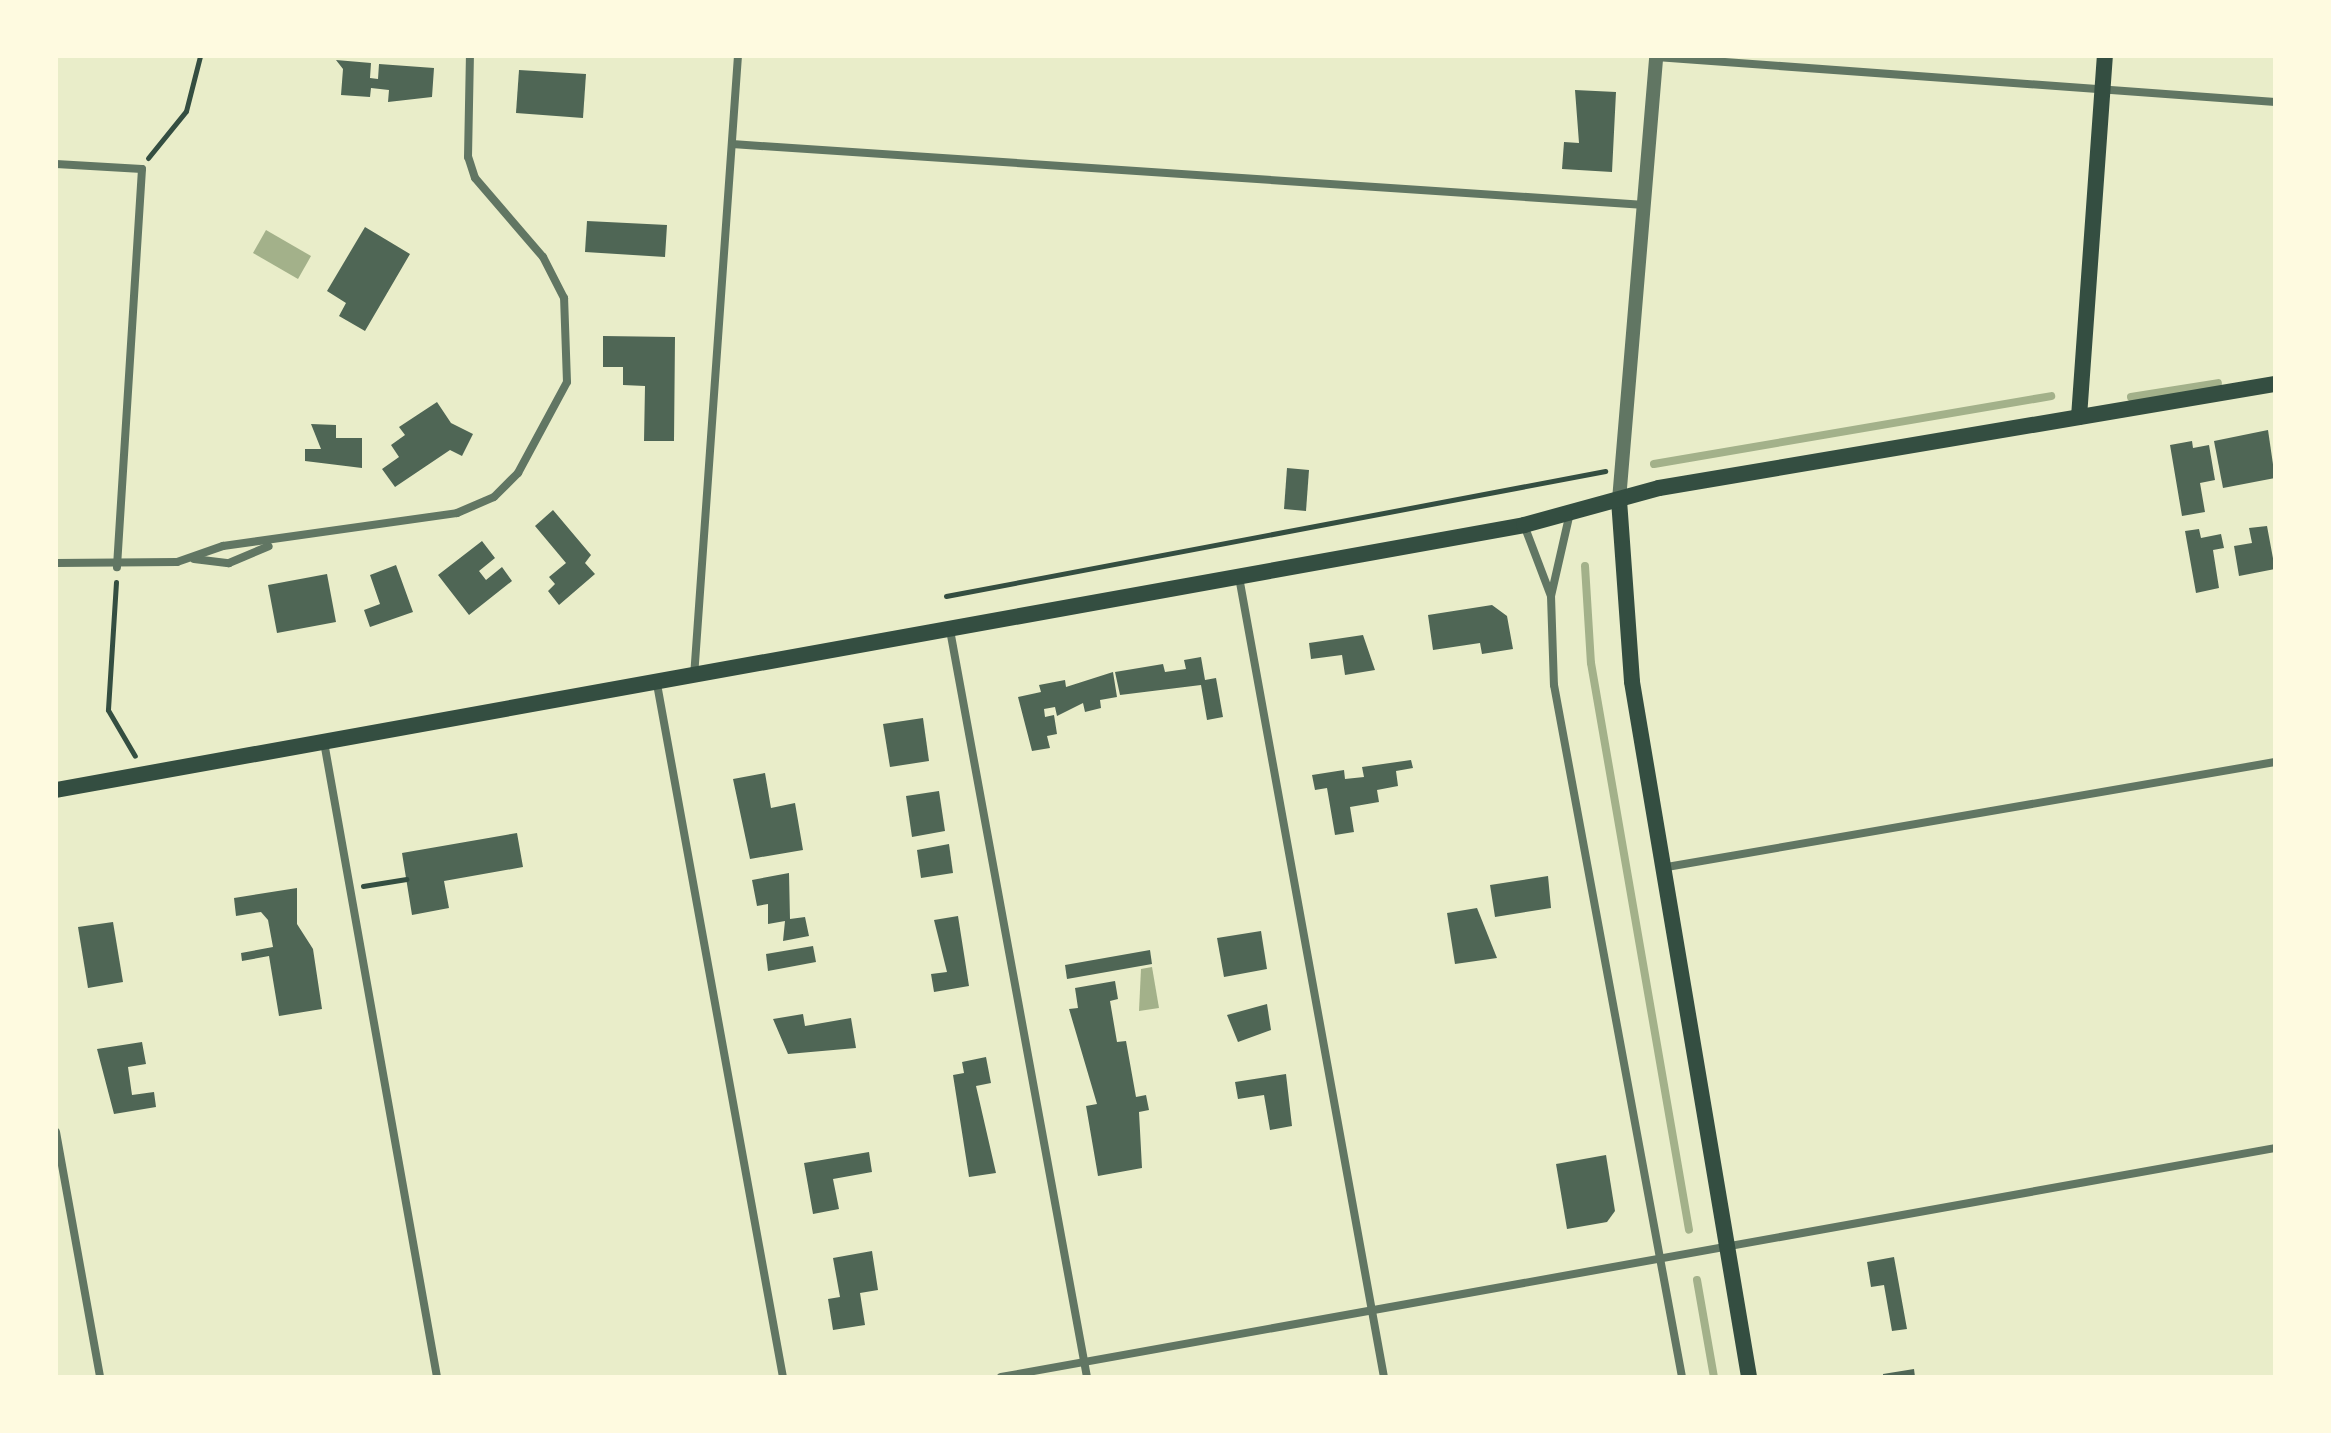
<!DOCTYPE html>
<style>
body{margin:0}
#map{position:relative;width:2331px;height:1433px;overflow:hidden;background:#e9edc9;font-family:"Sofia Sans Condensed",sans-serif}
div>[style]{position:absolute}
.water>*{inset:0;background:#a3b18a}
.stream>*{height:8px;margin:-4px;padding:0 4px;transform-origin:4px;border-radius:4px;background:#a3b18a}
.building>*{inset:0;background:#4f6655}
.path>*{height:5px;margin:-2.5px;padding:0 2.5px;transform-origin:2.5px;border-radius:2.5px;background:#344e41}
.minor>*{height:8px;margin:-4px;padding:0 4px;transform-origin:4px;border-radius:4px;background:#617663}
.tertiary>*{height:14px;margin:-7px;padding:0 7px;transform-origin:7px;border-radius:7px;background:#617663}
.secondary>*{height:16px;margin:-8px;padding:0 8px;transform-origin:8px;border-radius:8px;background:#344e41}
span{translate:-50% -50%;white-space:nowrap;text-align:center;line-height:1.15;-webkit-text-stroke:7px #fefae0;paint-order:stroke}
.frame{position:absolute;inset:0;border:58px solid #fefae0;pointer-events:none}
</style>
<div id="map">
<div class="water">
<div style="clip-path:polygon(266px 230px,311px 256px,298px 279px,253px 253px)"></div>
<div style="clip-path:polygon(1152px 967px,1159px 1008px,1139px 1011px,1141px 969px)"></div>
</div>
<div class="stream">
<div style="left:2131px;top:397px;width:88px;rotate:-9.1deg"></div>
<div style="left:1654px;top:464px;width:403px;rotate:-9.7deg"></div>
<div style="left:1585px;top:566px;width:97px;rotate:86.5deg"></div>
<div style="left:1591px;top:663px;width:575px;rotate:80.19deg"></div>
<div style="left:1697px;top:1280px;width:98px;rotate:80.1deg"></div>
</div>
<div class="building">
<div style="clip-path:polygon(336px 60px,371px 63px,370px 78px,378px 79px,379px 64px,434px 68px,432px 97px,388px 102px,389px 90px,371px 88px,370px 97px,341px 95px,343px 69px)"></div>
<div style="clip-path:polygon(519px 70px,586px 74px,583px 118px,516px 113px)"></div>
<div style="clip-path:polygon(1575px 90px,1616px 92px,1612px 172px,1562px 169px,1564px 142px,1579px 143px)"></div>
<div style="clip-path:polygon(587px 221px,667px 225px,665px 257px,585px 252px)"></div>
<div style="clip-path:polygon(365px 227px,410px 254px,365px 331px,339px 316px,346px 303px,327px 291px)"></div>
<div style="clip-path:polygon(603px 336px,675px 337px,674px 441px,644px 441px,645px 386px,623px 385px,623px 367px,603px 367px)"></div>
<div style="clip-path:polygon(437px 402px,451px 423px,473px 434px,462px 456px,450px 450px,395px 487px,382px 469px,399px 457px,391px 445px,405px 435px,399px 427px)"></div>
<div style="clip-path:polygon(311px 424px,336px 425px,336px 438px,362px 438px,362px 468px,305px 461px,305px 449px,321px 449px)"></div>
<div style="clip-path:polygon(2268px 430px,2275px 478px,2223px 488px,2214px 441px)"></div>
<div style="clip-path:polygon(2192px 441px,2193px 448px,2209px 445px,2215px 480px,2200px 483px,2205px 512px,2182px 516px,2170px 445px)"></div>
<div style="clip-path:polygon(1287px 468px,1309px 470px,1306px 511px,1284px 509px)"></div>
<div style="clip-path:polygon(553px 510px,591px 555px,585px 563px,595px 574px,559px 605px,548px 591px,555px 584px,549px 577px,566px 563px,535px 526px)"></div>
<div style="clip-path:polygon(2267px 526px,2275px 569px,2239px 576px,2234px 546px,2252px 543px,2249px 528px)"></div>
<div style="clip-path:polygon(2199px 529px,2201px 538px,2221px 534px,2224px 548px,2213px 550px,2219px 588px,2196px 593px,2185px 531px)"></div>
<div style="clip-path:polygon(482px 541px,495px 558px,479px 571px,486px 580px,502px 567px,512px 581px,469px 615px,438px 575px)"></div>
<div style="clip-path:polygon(396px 565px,413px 612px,370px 627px,364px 610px,380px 604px,370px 575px)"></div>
<div style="clip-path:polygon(327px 574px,336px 622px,277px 633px,268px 585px)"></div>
<div style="clip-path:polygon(1492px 605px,1507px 616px,1513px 649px,1482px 654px,1480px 643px,1433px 650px,1428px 615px)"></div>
<div style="clip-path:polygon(1363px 635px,1375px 670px,1345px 675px,1342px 655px,1311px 659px,1309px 643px)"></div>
<div style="clip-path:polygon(1201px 657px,1205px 680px,1216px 678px,1223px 717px,1207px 720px,1201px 685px,1120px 695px,1115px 672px,1163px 664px,1165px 672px,1186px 669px,1184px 660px)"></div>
<div style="clip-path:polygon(1113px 672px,1117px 697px,1100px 700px,1101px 708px,1085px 712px,1083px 703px,1057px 716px,1055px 707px,1044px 709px,1045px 717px,1054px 715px,1057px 734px,1047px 736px,1050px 748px,1032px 751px,1018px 697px,1041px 692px,1039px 685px,1065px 680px,1066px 687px)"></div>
<div style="clip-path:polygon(923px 718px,929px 761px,890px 767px,883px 724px)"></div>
<div style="clip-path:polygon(1411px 760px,1413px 768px,1396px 771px,1398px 786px,1377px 790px,1379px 802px,1350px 807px,1354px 832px,1335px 835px,1327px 788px,1315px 790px,1312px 775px,1344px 770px,1345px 779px,1364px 777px,1362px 767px)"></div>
<div style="clip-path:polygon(765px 773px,771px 808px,795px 803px,803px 850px,750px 859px,733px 779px)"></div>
<div style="clip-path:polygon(939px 791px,945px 831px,912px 837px,906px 796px)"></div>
<div style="clip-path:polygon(517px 833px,523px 867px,444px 881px,449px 908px,412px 915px,402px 853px)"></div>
<div style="clip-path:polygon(949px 844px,953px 873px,921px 878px,917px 850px)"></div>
<div style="clip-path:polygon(789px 873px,790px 919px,805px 917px,809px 936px,783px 941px,785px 921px,768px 924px,768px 904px,757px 906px,752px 880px)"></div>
<div style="clip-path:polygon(1548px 876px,1551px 908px,1495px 917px,1490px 885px)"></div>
<div style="clip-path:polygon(297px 888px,297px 924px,313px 949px,322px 1009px,279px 1016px,269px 956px,242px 961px,241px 953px,273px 947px,268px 920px,261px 912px,236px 916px,234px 898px)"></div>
<div style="clip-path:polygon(1477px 908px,1497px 958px,1455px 964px,1447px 913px)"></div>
<div style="clip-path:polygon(958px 916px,969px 986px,934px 992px,931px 974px,947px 972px,934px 920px)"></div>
<div style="clip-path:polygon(113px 922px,123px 982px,88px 988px,78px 927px)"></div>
<div style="clip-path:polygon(1261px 931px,1267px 969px,1224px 977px,1217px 938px)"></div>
<div style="clip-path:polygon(813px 946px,816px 962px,768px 971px,766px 954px)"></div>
<div style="clip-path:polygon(1150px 950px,1152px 964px,1067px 979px,1065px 965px)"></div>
<div style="clip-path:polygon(1115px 981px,1118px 999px,1110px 1001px,1117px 1042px,1126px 1041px,1136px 1097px,1146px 1095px,1149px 1110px,1139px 1112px,1142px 1168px,1098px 1176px,1086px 1106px,1097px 1104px,1069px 1009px,1078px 1008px,1075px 988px)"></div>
<div style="clip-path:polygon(1267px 1004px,1271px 1030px,1238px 1042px,1227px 1015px)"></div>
<div style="clip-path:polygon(803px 1014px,805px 1026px,851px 1018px,856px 1048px,788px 1054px,773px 1019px)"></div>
<div style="clip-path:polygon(142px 1042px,146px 1064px,128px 1067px,132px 1095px,154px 1092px,156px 1107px,114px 1114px,97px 1049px)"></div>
<div style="clip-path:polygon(986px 1057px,991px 1083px,976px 1086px,996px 1173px,969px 1177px,953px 1075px,964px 1073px,962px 1062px)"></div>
<div style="clip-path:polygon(1286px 1074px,1292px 1126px,1270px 1130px,1264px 1095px,1238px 1099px,1235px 1082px)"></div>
<div style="clip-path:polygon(869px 1152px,872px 1172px,833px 1179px,839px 1209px,813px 1214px,804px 1163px)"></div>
<div style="clip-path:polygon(1606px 1155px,1615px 1211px,1607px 1222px,1567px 1229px,1556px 1164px)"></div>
<div style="clip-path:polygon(872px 1251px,878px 1290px,860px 1293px,865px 1325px,833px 1330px,828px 1299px,840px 1297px,833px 1258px)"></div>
<div style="clip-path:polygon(1894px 1257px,1907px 1329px,1892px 1331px,1884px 1285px,1871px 1287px,1867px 1262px)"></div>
<div style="clip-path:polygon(1914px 1369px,1915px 1377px,1883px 1377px,1883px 1374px)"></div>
</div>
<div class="path">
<div style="left:148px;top:158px;width:60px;rotate:-51deg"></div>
<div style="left:186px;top:111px;width:57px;rotate:-75.7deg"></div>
<div style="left:116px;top:582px;width:128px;rotate:93.6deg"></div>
<div style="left:108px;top:710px;width:53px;rotate:59.6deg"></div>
<div style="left:946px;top:596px;width:671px;rotate:-10.74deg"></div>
<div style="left:363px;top:886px;width:44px;rotate:-9.2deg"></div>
</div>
<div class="minor">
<div style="left:1656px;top:57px;width:621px;rotate:4.16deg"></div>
<div style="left:732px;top:144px;width:915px;rotate:3.82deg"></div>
<div style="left:56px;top:164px;width:86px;rotate:3.3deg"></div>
<div style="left:142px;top:169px;width:399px;rotate:93.6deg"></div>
<div style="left:1569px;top:517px;width:81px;rotate:102.8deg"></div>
<div style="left:1551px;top:596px;width:89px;rotate:88.1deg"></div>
<div style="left:1554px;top:685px;width:704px;rotate:79.52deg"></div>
<div style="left:1524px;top:525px;width:76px;rotate:69.2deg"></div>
<div style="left:194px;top:559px;width:35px;rotate:7deg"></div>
<div style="left:229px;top:563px;width:43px;rotate:-23deg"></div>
<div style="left:56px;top:563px;width:121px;rotate:-0.5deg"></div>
<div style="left:177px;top:562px;width:49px;rotate:-19.2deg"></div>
<div style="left:223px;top:546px;width:236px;rotate:-8deg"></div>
<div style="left:457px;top:513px;width:40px;rotate:-23.4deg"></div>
<div style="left:494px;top:497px;width:34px;rotate:-45deg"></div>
<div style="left:518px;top:473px;width:103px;rotate:-61.7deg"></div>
<div style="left:567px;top:382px;width:84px;rotate:-92deg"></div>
<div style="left:564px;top:298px;width:46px;rotate:-117.1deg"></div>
<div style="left:543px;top:257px;width:104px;rotate:-130.7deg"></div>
<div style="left:475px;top:178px;width:22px;rotate:-108deg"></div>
<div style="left:468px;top:157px;width:101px;rotate:-88.9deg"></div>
<div style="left:1239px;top:577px;width:813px;rotate:79.73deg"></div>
<div style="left:950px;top:630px;width:759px;rotate:79.61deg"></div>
<div style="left:694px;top:677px;width:623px;rotate:-85.95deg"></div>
<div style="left:657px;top:684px;width:704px;rotate:79.7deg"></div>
<div style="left:324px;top:742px;width:645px;rotate:79.91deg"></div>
<div style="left:1661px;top:868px;width:623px;rotate:-9.79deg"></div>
<div style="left:56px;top:1132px;width:249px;rotate:79.8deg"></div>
<div style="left:1001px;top:1377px;width:1294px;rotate:-10.19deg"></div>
</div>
<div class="tertiary">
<div style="left:1619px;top:500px;width:446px;rotate:-85.2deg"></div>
</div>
<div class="secondary">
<div style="left:2079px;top:417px;width:362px;rotate:-85.9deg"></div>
<div style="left:1619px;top:500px;width:182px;rotate:85.9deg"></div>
<div style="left:1632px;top:682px;width:705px;rotate:80.44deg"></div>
<div style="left:56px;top:790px;width:1492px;rotate:-10.23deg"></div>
<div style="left:1524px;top:525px;width:140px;rotate:-15.3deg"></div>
<div style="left:1659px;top:488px;width:625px;rotate:-9.58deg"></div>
</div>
<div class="frame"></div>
</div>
